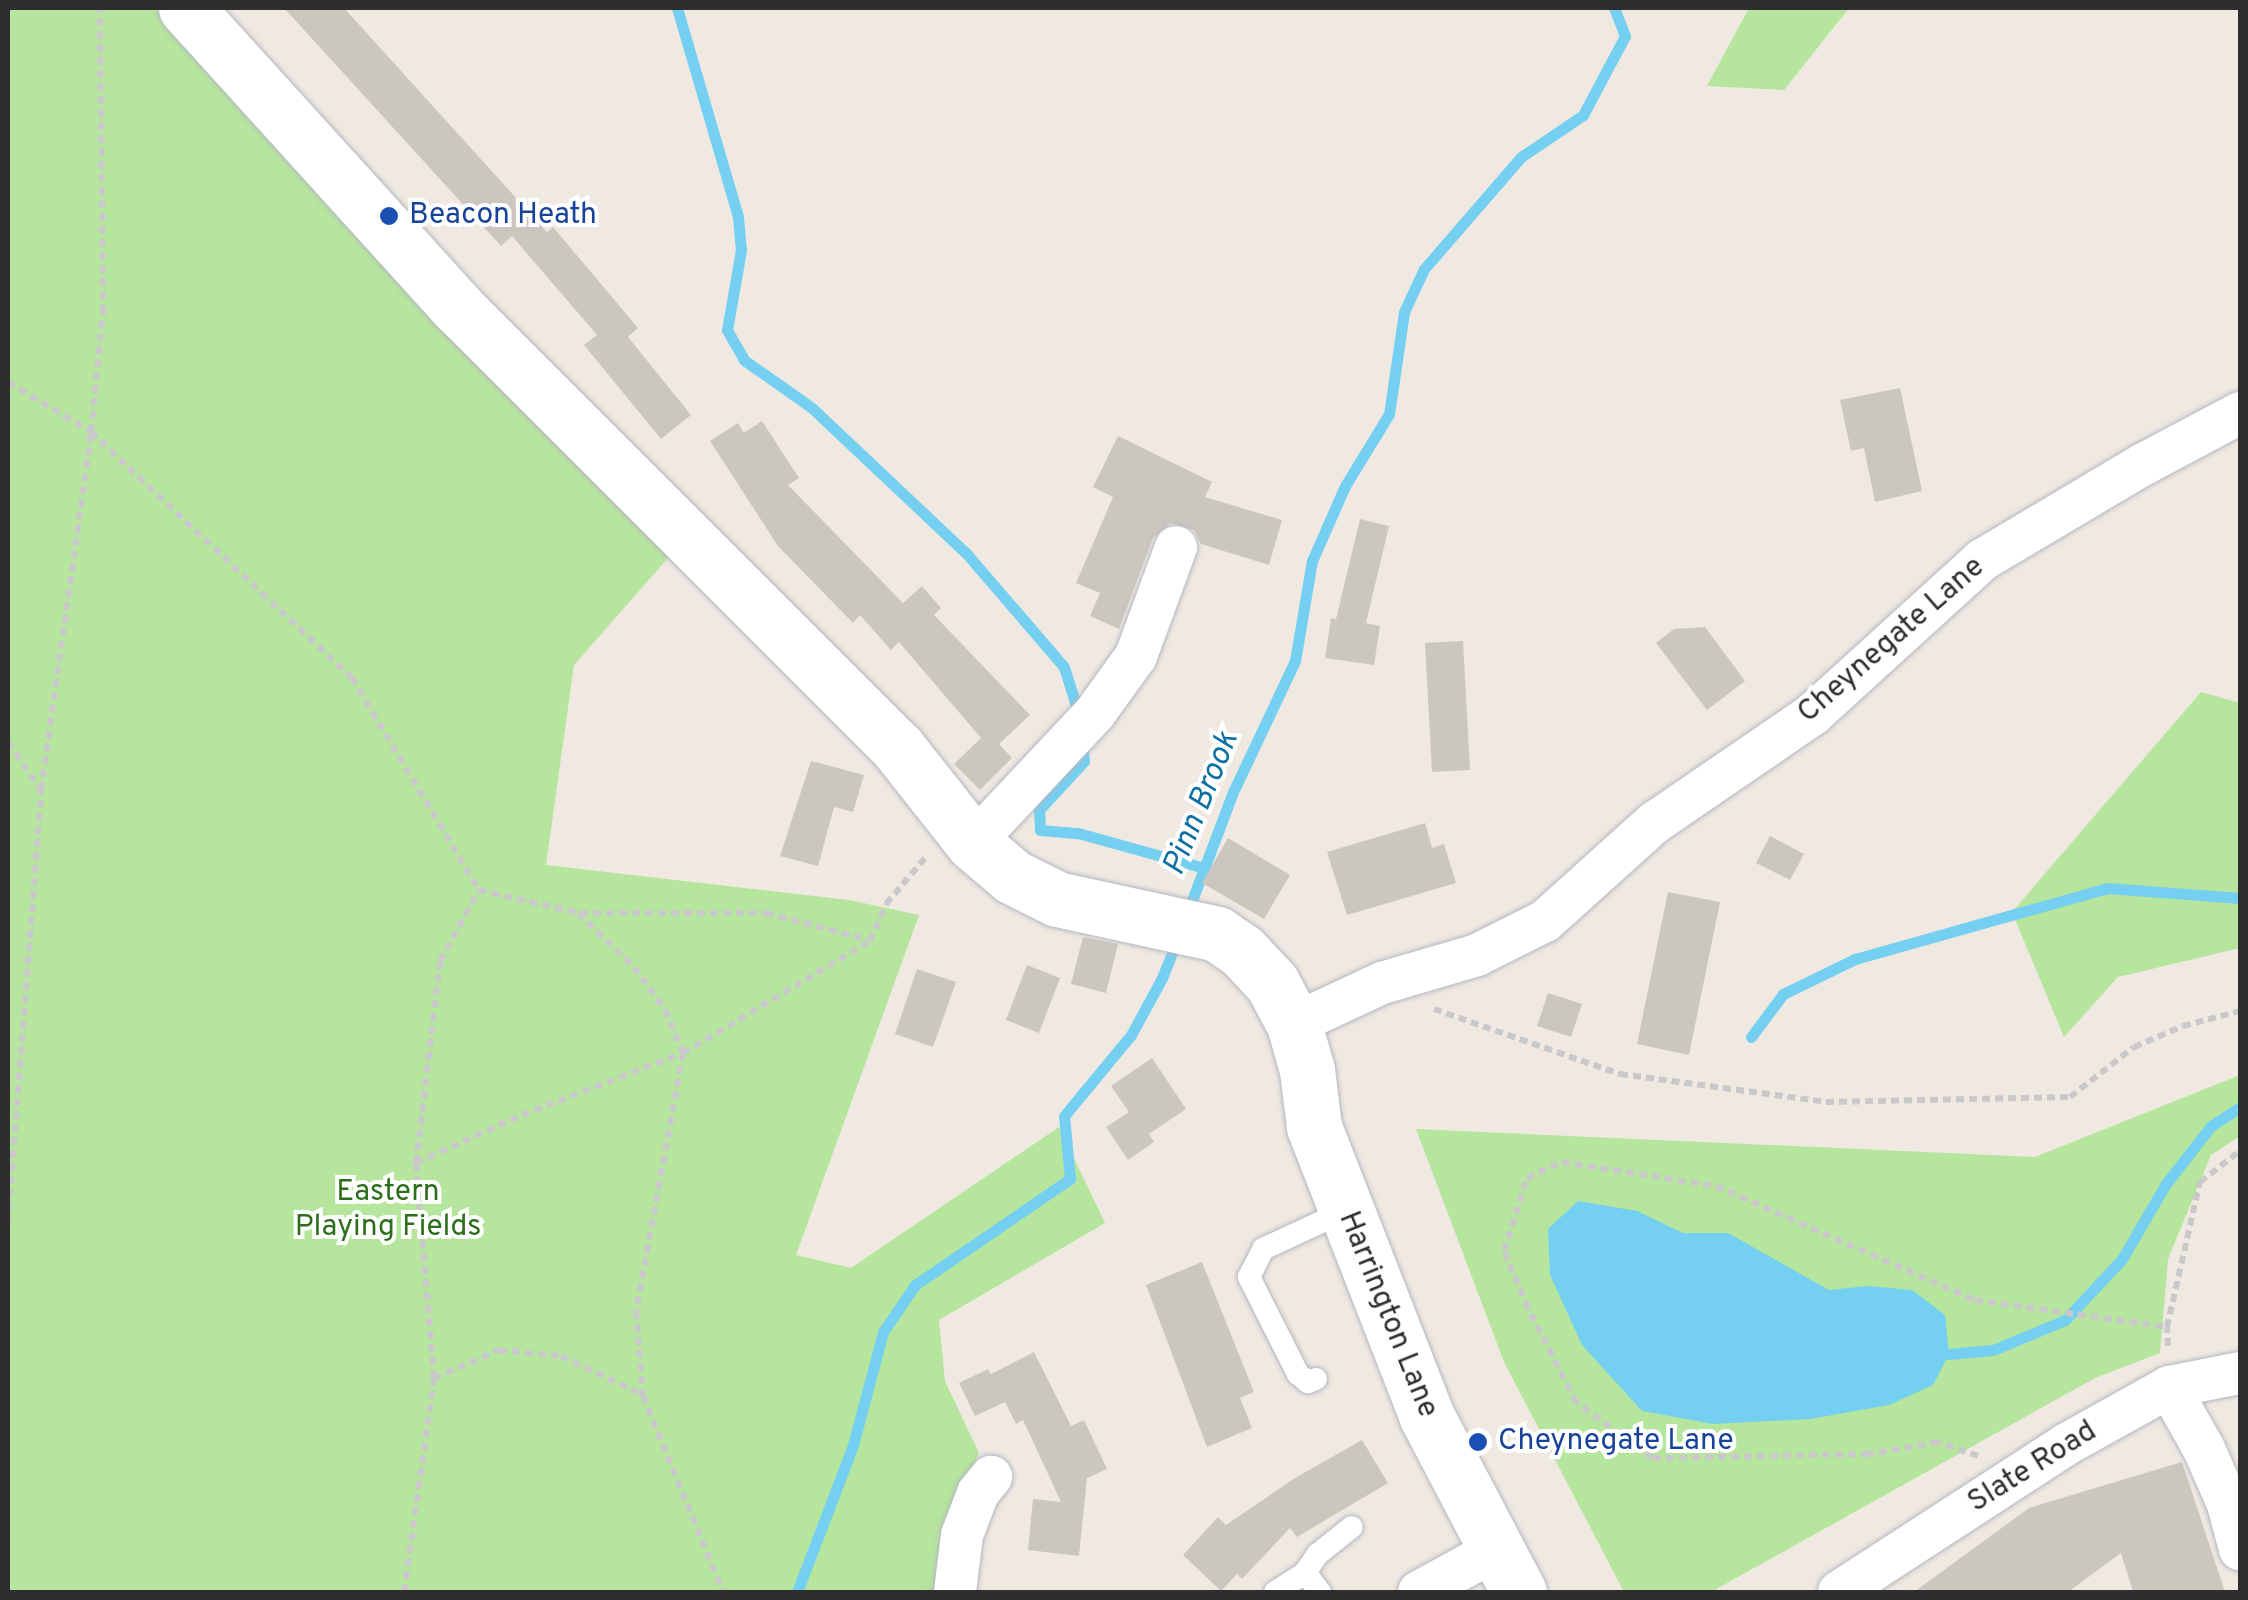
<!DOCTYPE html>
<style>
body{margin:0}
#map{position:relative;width:2248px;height:1600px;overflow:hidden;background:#efe9e1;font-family:Overpass,sans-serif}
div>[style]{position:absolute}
.green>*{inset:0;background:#b6e59e}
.water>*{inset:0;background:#75cff0}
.stream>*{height:11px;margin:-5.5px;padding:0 5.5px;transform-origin:5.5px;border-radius:5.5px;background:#75cff0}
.building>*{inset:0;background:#cbc7bf}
.path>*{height:6px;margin-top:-3px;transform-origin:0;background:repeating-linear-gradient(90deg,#c9c9c9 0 8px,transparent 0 13px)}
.roads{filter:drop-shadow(0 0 2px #b4b7c1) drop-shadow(0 0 2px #b4b7c1)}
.lane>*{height:22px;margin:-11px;padding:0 11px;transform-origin:11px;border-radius:11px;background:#fff}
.street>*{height:42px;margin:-21px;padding:0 21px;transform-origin:21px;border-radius:21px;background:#fff}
.secondary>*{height:55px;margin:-27.5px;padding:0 27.5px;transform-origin:27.5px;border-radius:27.5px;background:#fff}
.dots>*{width:28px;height:28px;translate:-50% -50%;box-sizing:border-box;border:5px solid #fff;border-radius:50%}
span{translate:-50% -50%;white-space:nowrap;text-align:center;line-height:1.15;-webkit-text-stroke:8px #fff;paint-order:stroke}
.transit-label{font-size:30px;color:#164399}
.left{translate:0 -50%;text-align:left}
.street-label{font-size:30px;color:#2e2e2e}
.park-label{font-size:30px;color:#2c6e1b}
.water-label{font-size:32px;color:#0d6fa3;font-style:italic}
.frame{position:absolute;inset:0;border:10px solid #2e2e2e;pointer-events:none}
</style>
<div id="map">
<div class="green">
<div style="clip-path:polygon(8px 8px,159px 8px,424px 299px,676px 549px,574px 665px,546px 865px,849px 900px,919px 915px,796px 1255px,851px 1268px,1059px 1127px,1105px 1223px,939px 1320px,945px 1381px,979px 1453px,938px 1554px,934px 1592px,8px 1592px)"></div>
<div style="clip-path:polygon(1749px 8px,1849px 8px,1784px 90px,1707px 86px)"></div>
<div style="clip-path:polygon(2201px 692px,2240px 703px,2240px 948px,2118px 977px,2064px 1037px,2012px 912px)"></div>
<div style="clip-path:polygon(2240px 1075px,2240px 1136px,2211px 1155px,2168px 1259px,2160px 1353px,2095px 1378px,1711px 1592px,1624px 1592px,1504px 1362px,1416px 1129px,2035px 1157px)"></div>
</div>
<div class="water">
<div style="clip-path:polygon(1578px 1201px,1637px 1211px,1683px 1233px,1728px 1233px,1829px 1290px,1868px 1286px,1912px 1290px,1945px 1315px,1949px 1354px,1933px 1385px,1889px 1405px,1810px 1419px,1713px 1424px,1642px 1411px,1582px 1345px,1550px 1275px,1548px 1229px)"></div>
</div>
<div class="stream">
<div style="left:677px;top:8px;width:218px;rotate:73.7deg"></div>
<div style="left:738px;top:217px;width:33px;rotate:85deg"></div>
<div style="left:741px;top:250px;width:81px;rotate:99.9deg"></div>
<div style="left:727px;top:330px;width:34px;rotate:60deg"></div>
<div style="left:744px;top:360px;width:83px;rotate:35.2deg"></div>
<div style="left:812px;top:408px;width:212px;rotate:43.3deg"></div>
<div style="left:966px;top:553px;width:150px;rotate:49.3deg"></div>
<div style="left:1064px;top:667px;width:53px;rotate:72.6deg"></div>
<div style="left:1082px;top:742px;width:19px;rotate:84deg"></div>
<div style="left:1084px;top:761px;width:67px;rotate:132.6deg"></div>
<div style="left:1039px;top:810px;width:20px;rotate:87deg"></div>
<div style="left:1040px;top:830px;width:38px;rotate:5deg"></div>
<div style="left:1078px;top:833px;width:131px;rotate:15.5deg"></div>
<div style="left:1188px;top:911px;width:127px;rotate:-69.3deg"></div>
<div style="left:1233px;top:792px;width:145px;rotate:-64.7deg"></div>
<div style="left:1295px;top:661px;width:101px;rotate:-80.4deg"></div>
<div style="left:1312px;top:561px;width:82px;rotate:-66.3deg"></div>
<div style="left:1345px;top:486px;width:84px;rotate:-58.6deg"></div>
<div style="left:1389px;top:414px;width:103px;rotate:-81.6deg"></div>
<div style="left:1404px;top:312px;width:47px;rotate:-65.1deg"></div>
<div style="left:1424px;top:269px;width:148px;rotate:-49.1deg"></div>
<div style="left:1521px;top:157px;width:75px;rotate:-34.1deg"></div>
<div style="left:1583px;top:115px;width:89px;rotate:-62deg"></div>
<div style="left:1625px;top:36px;width:30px;rotate:-111deg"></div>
<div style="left:1751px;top:1037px;width:54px;rotate:-53.3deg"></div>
<div style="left:1783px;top:994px;width:80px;rotate:-25.9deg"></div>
<div style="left:1855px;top:959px;width:262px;rotate:-15.7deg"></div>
<div style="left:2107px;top:888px;width:133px;rotate:4.3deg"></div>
<div style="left:1949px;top:1354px;width:44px;rotate:-5.2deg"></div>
<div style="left:1993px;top:1350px;width:78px;rotate:-22.6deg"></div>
<div style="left:2065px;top:1320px;width:83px;rotate:-46.9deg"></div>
<div style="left:2122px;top:1259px;width:86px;rotate:-59.8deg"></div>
<div style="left:2165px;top:1185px;width:75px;rotate:-52.1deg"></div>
<div style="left:2211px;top:1126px;width:35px;rotate:-33deg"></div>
<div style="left:797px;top:1592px;width:157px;rotate:-69.1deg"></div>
<div style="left:853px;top:1445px;width:117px;rotate:-75.1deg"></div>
<div style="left:883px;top:1332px;width:57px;rotate:-55.8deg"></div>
<div style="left:915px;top:1285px;width:188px;rotate:-34.4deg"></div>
<div style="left:1070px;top:1179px;width:63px;rotate:-95.4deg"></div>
<div style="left:1064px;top:1116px;width:105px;rotate:-50.4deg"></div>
<div style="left:1131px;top:1035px;width:65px;rotate:-61.5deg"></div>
<div style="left:1162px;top:978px;width:43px;rotate:-68.2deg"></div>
</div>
<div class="building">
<div style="clip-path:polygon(284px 8px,344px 8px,547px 232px,553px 227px,638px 328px,628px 337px,691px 415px,661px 439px,584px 345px,597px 335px,512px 236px,501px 246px)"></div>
<div style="clip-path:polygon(1900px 388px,1922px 491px,1875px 502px,1864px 448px,1851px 451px,1840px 400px)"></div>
<div style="clip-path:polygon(762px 421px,799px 478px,788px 485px,903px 603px,922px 586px,941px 608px,934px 615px,1030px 715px,999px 744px,1012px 758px,980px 790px,954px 764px,981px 738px,899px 642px,891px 650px,860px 615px,853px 623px,778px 546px,710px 441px,738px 423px,744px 433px)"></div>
<div style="clip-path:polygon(1118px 436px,1212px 482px,1205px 497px,1282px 520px,1269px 565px,1201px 544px,1194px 530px,1171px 523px,1153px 538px,1119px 629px,1090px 616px,1100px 593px,1076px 583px,1113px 497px,1093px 487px)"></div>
<div style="clip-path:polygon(1360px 519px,1389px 526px,1366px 623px,1380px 626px,1374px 665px,1325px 658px,1331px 618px,1336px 619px)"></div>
<div style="clip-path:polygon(1705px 627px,1745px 681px,1707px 710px,1656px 643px,1674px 629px)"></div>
<div style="clip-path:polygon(1463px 641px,1470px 770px,1432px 772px,1425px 643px)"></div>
<div style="clip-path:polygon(811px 761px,864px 775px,853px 812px,834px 807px,818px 866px,780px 856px)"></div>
<div style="clip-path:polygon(1425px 823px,1432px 848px,1444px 844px,1456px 883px,1347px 915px,1327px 852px)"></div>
<div style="clip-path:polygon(1770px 836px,1804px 854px,1790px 880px,1756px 863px)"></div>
<div style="clip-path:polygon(1228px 838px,1290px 875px,1264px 919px,1202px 883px)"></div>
<div style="clip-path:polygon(1668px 892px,1720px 902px,1689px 1055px,1637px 1044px)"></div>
<div style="clip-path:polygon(1083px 937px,1118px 944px,1106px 993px,1071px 984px)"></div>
<div style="clip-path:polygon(1027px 965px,1060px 978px,1039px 1033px,1006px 1020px)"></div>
<div style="clip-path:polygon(917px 969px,956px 982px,933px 1047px,895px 1034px)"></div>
<div style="clip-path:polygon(1548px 993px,1582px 1004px,1571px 1037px,1537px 1026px)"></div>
<div style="clip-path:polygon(1152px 1058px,1186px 1109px,1149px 1134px,1154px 1142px,1128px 1160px,1106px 1127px,1129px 1112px,1111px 1086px)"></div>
<div style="clip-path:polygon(1202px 1262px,1254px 1392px,1240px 1398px,1252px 1428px,1207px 1447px,1146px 1285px)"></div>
<div style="clip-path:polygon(1034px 1352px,1071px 1426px,1084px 1420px,1107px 1469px,1087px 1478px,1079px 1556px,1028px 1550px,1033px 1499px,1061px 1502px,1023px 1420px,1016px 1424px,1005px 1402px,975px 1416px,959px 1383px,988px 1369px,991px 1374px)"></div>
<div style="clip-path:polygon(1362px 1440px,1388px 1483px,1297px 1537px,1290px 1528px,1242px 1579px,1237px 1574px,1221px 1591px,1183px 1555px,1218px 1517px,1226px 1525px,1295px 1478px)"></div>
<div style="clip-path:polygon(2182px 1462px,2225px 1592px,2133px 1592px,2121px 1553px,2068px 1592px,1914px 1592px,2029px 1508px)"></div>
</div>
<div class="path">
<div style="left:8px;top:382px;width:97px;rotate:31.1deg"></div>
<div style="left:91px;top:432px;width:359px;rotate:43.3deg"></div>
<div style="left:352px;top:678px;width:247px;rotate:59.1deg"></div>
<div style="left:479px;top:890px;width:102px;rotate:13.1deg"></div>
<div style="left:578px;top:913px;width:78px;rotate:44deg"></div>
<div style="left:634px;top:967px;width:53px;rotate:54.2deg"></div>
<div style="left:665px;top:1010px;width:47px;rotate:67.3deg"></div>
<div style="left:683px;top:1053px;width:262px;rotate:100.3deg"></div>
<div style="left:636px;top:1311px;width:85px;rotate:85.3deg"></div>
<div style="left:643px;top:1396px;width:212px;rotate:67.8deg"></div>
<div style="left:8px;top:742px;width:57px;rotate:55.8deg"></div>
<div style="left:580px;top:913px;width:186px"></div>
<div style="left:766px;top:913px;width:106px;rotate:14.7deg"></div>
<div style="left:1434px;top:1009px;width:197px;rotate:19.3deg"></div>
<div style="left:1620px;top:1074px;width:208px;rotate:7.7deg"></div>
<div style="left:1826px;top:1102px;width:244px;rotate:-1.2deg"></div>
<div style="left:2070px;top:1097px;width:81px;rotate:-38deg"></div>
<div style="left:2134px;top:1047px;width:53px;rotate:-23.2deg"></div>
<div style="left:2183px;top:1026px;width:59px;rotate:-14.7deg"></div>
<div style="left:416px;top:1163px;width:116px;rotate:-24.4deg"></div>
<div style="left:522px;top:1115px;width:173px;rotate:-21.1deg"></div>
<div style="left:683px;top:1053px;width:218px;rotate:-30.9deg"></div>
<div style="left:870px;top:941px;width:40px;rotate:-66.6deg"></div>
<div style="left:886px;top:904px;width:60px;rotate:-49.7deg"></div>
<div style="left:8px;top:1223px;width:434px;rotate:-85.6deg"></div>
<div style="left:41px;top:790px;width:361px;rotate:-82deg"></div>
<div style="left:91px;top:432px;width:121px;rotate:-84.3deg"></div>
<div style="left:103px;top:312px;width:304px;rotate:-90.6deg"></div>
<div style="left:2168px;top:1346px;width:19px;rotate:-93deg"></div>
<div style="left:2167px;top:1327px;width:149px;rotate:-77.2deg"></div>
<div style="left:2200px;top:1182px;width:51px;rotate:-37.8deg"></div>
<div style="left:434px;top:1378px;width:71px;rotate:-23.3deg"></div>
<div style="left:499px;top:1350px;width:62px;rotate:5.5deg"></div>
<div style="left:561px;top:1356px;width:91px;rotate:25.4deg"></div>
<div style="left:1978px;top:1456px;width:42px;rotate:-160.7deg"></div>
<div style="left:1938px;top:1442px;width:70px;rotate:170.1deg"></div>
<div style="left:1869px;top:1454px;width:217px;rotate:178.9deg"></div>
<div style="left:1652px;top:1458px;width:94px;rotate:-143.6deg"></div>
<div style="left:1576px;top:1402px;width:106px;rotate:-117.1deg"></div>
<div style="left:1528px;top:1308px;width:62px;rotate:-112.8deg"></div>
<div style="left:1504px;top:1251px;width:77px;rotate:-72.5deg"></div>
<div style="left:1527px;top:1178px;width:38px;rotate:-25deg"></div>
<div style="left:1562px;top:1162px;width:156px;rotate:8.9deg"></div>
<div style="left:1716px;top:1186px;width:283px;rotate:23.8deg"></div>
<div style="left:1975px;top:1300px;width:194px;rotate:8deg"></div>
<div style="left:404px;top:1592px;width:216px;rotate:-82deg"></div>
<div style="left:434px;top:1378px;width:216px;rotate:-94.8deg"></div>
<div style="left:416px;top:1163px;width:203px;rotate:-83.2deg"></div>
<div style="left:440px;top:961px;width:81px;rotate:-61.2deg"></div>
</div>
<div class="roads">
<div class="lane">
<div style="left:1316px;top:1379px;width:9px;rotate:159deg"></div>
<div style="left:1308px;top:1382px;width:13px;rotate:-141deg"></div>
<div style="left:1298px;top:1374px;width:109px;rotate:-116.8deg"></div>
<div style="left:1249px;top:1277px;width:31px;rotate:-63deg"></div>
<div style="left:1263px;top:1249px;width:90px;rotate:-24.9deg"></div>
<div style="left:1275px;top:1592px;width:36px;rotate:-32deg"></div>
<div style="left:1320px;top:1592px;width:24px;rotate:-128deg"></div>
<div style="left:1305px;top:1573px;width:23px;rotate:-56deg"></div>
<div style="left:1318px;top:1554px;width:43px;rotate:-38.5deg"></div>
</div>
<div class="street">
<div style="left:973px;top:843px;width:178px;rotate:-46.8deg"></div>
<div style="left:1095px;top:713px;width:70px;rotate:-54.3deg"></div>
<div style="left:1136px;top:656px;width:116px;rotate:-69.8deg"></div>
<div style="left:1294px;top:1024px;width:97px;rotate:-25deg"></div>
<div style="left:1382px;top:983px;width:99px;rotate:-16.4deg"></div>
<div style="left:1477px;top:955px;width:76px;rotate:-26.6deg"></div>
<div style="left:1545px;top:921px;width:147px;rotate:-42deg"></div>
<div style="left:1654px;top:823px;width:193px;rotate:-34.4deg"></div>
<div style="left:1813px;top:714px;width:229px;rotate:-42.3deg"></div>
<div style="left:1982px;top:560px;width:188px;rotate:-30.7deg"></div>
<div style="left:2144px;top:464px;width:109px;rotate:-28deg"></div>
<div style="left:2169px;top:1387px;width:71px;rotate:60.6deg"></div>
<div style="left:2204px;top:1449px;width:60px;rotate:66.4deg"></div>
<div style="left:2228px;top:1504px;width:47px;rotate:75.1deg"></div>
<div style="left:955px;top:1592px;width:57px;rotate:-83deg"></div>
<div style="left:962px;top:1535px;width:45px;rotate:-69.1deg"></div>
<div style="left:978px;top:1493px;width:21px;rotate:-51deg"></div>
<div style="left:1419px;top:1592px;width:85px;rotate:-28.7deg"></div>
<div style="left:1839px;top:1592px;width:270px;rotate:-33deg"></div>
<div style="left:2065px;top:1445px;width:119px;rotate:-29.1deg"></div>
<div style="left:2169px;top:1387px;width:72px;rotate:-11.2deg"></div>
</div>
<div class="secondary">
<div style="left:186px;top:8px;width:404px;rotate:47.8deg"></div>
<div style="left:457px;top:307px;width:624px;rotate:45deg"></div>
<div style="left:898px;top:748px;width:121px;rotate:51.7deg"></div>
<div style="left:973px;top:843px;width:52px;rotate:40.4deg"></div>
<div style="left:1013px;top:877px;width:49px;rotate:26.6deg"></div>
<div style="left:1057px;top:899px;width:164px;rotate:12.3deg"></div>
<div style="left:1217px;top:934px;width:30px;rotate:34deg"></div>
<div style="left:1242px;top:951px;width:44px;rotate:46.8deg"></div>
<div style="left:1272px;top:983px;width:47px;rotate:61.8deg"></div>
<div style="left:1294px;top:1024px;width:48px;rotate:74.2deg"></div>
<div style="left:1307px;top:1070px;width:57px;rotate:83deg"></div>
<div style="left:1314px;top:1127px;width:311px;rotate:68.7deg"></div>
<div style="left:1427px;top:1417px;width:198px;rotate:62.3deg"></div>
</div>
</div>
<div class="dots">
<div style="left:389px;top:216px;background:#1a4fb4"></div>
<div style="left:1478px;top:1442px;background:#1a4fb4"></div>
</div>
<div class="transit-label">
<span class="left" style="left:409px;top:216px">Beacon Heath</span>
<span class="left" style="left:1498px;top:1442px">Cheynegate Lane</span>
</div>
<div class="street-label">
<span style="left:1892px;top:641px;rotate:-41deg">Cheynegate Lane</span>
<span style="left:1387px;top:1315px;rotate:68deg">Harrington Lane</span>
<span style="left:2033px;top:1468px;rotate:-32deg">Slate Road</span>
</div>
<div class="park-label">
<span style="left:388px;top:1210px">Eastern<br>Playing Fields</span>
</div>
<div class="water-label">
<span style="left:1202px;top:804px;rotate:-68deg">Pinn Brook</span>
</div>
<div class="frame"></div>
</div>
